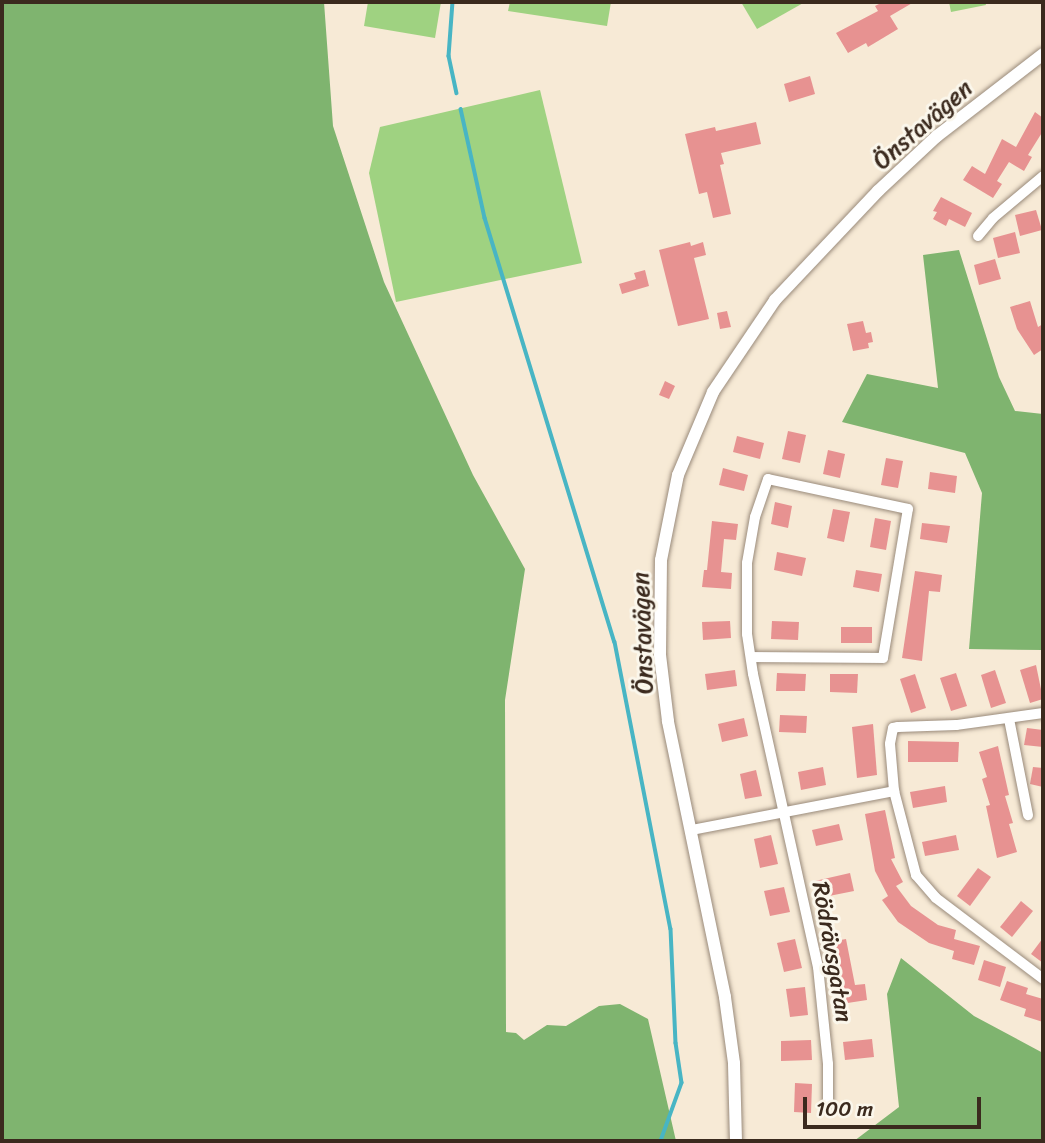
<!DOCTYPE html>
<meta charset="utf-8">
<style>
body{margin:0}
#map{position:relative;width:1045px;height:1143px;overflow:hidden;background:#f7ead6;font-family:Sriracha,sans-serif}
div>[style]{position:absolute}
.green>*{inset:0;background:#9fd281}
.forest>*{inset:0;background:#7fb46f}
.stream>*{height:3.5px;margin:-1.75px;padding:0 1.75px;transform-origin:1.75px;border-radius:1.75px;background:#48b5c4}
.building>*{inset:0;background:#e79291}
.roads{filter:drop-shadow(0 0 2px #998a7a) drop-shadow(0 0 2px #998a7a)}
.minor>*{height:10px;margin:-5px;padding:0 5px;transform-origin:5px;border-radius:5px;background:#fff}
.tertiary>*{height:12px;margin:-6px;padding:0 6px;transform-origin:6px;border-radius:6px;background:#fff}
span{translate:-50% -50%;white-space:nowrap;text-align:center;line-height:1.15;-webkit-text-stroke:6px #fbf7ec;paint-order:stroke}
.street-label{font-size:24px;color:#3b2a1e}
.frame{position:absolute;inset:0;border:4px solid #3b2a1e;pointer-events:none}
.scale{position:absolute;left:803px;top:1097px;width:178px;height:32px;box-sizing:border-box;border:4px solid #3b2a1e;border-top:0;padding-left:9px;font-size:21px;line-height:24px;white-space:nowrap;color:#3b2a1e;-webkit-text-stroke:5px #fbf7ec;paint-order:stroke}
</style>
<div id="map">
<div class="green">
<div style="clip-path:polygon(368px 2px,441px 2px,435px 38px,364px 26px)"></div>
<div style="clip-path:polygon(510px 2px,611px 2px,607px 26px,508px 11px)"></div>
<div style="clip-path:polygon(741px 2px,805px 2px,757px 29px)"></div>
<div style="clip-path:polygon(949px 2px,985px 2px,986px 5px,951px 12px)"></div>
<div style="clip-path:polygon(540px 90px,582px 263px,396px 302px,369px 173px,380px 127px)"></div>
</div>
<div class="forest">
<div style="clip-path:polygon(2px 2px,324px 2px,333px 126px,384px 282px,473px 475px,525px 569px,505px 700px,506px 1032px,516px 1033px,524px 1040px,547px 1025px,566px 1026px,599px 1006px,620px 1004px,648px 1019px,676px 1141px,2px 1141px)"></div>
<div style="clip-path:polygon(959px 250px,999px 377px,1015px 411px,1043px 414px,1043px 650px,969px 649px,982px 493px,965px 453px,842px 422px,867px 374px,938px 388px,923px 255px)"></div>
<div style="clip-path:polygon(901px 958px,974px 1016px,1043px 1053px,1043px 1141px,854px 1141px,899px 1107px,887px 994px)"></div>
</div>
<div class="stream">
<div style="left:453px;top:2px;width:54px;rotate:94.2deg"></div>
<div style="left:449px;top:56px;width:38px;rotate:78deg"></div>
<div style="left:461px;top:109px;width:112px;rotate:77.6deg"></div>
<div style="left:485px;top:218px;width:443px;rotate:73deg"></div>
<div style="left:615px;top:642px;width:292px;rotate:79deg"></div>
<div style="left:671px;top:929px;width:114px;rotate:87.5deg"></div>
<div style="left:676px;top:1043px;width:40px;rotate:81.5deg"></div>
<div style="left:682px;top:1083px;width:62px;rotate:109.9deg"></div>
</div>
<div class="building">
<div style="clip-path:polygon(883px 2px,914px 2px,890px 16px,898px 29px,868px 47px,866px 43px,848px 53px,836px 33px,878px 11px,875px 6px)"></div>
<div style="clip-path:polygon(810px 76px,815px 94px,789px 102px,784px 84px)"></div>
<div style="clip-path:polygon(1035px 112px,1043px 118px,1043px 131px,1028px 155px,1032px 157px,1024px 171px,1009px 162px,997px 181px,1002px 184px,993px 198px,963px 180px,972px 166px,985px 174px,1002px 139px,1016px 147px)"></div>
<div style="clip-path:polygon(756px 122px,761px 144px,721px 153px,724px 164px,720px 165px,731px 214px,713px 218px,707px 192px,699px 194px,685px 134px,715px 127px,716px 131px)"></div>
<div style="clip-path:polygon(941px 197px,972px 213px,965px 227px,949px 219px,946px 226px,933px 219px,937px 212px,933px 211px)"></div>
<div style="clip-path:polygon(1036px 210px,1042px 230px,1020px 236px,1015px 215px)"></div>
<div style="clip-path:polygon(1015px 232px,1020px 253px,998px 258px,993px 238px)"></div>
<div style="clip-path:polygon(690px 242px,691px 246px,703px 242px,706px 255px,694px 258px,709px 319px,678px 326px,659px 250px)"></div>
<div style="clip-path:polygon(995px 259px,1001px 279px,979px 285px,974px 265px)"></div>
<div style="clip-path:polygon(645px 270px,649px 286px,622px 294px,619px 284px,636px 279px,634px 273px)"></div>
<div style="clip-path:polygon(1030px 301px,1038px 327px,1043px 324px,1043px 349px,1034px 355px,1017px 329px,1010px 307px)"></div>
<div style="clip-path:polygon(727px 311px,731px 327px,720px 329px,717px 313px)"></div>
<div style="clip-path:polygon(863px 321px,866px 333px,871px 332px,873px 342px,868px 343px,869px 348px,853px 351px,847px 324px)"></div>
<div style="clip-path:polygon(665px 381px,675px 386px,669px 399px,659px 395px)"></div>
<div style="clip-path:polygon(788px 431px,806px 435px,800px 463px,782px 459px)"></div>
<div style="clip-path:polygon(737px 436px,764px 443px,760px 459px,733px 452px)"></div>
<div style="clip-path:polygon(828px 450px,845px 454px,840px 478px,823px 474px)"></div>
<div style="clip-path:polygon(886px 458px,903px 461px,898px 488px,881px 485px)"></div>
<div style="clip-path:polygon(723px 468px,748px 475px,744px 491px,719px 485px)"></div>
<div style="clip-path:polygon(930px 472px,957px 476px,955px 493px,928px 489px)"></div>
<div style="clip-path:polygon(775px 502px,792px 506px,788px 528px,771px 524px)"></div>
<div style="clip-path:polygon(833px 509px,850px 512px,844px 542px,827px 538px)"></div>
<div style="clip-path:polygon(875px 518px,891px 521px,886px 550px,870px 547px)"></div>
<div style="clip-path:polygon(712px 521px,738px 524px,736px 540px,724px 539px,721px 572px,732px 573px,731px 589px,702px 587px,704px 570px,707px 570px)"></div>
<div style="clip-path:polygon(922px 523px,950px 526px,947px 543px,920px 539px)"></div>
<div style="clip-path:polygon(777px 552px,806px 558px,802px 576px,774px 570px)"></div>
<div style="clip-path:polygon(856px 570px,882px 574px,879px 592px,853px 587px)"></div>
<div style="clip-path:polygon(915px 571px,942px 575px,940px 592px,929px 591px,922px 661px,902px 658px)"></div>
<div style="clip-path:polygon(730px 621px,731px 638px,703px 640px,702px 622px)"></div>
<div style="clip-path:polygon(772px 621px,799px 622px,798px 640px,771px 639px)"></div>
<div style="clip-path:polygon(841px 627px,872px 627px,872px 643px,841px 643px)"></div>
<div style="clip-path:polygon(1036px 665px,1043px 699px,1030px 703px,1020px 670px)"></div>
<div style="clip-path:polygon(735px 670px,737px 686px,707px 690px,705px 674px)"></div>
<div style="clip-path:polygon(995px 670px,1006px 703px,991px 708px,981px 675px)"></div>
<div style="clip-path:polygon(777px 673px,806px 674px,805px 691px,776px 691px)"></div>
<div style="clip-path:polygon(956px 673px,967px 706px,951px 711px,940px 678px)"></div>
<div style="clip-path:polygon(830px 674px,858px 674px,857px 693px,830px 692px)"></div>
<div style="clip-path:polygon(915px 674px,926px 708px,911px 713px,900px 679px)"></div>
<div style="clip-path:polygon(780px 715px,807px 716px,806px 733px,779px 732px)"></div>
<div style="clip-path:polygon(744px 718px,748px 736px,722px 742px,718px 724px)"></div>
<div style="clip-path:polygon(873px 724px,877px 775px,857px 778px,852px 727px)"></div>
<div style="clip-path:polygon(1027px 728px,1043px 730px,1043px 747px,1024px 745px)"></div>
<div style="clip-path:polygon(908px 741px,959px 742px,958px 762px,908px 762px)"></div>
<div style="clip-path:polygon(998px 746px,1009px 795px,1005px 796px,1013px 823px,1009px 824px,1017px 852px,997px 858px,986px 806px,990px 805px,982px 779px,987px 777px,979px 752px)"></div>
<div style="clip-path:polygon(823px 767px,826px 785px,801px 790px,798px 772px)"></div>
<div style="clip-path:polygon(1033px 767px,1043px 768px,1043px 787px,1030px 784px)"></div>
<div style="clip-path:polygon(756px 770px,762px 796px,745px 799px,740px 774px)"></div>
<div style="clip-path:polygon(945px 786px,947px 802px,913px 808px,910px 792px)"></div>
<div style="clip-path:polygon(885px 810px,895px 858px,891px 859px,903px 882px,896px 886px,911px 906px,938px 925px,956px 930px,954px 939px,980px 946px,974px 965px,952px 959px,954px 951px,929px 943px,898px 922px,882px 900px,888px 896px,875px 871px,865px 814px)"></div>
<div style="clip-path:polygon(839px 824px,843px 840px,816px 846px,812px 830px)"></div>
<div style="clip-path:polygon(771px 835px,778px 864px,760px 868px,754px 839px)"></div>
<div style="clip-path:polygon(956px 835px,959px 850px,925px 856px,922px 842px)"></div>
<div style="clip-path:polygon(978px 868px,991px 877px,970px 906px,957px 896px)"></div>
<div style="clip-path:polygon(850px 873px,854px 891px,819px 898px,815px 881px)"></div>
<div style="clip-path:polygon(784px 887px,790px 912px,770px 916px,764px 891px)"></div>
<div style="clip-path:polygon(1021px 901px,1033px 911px,1012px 937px,1000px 927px)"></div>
<div style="clip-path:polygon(1043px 938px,1043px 963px,1031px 954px)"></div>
<div style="clip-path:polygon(795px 939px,802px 968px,784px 972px,777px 943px)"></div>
<div style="clip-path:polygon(846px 939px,855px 985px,865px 984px,867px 1000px,841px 1004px,829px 942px)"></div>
<div style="clip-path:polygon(984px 960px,1006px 967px,1000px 987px,978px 980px)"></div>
<div style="clip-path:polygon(1007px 981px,1028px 988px,1026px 994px,1043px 999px,1043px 1022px,1024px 1016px,1026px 1009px,1000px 1000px)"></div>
<div style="clip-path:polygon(805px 987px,808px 1015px,790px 1017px,786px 989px)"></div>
<div style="clip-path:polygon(872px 1039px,874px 1057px,845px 1060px,843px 1042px)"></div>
<div style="clip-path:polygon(811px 1040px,812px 1060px,781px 1061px,781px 1041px)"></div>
<div style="clip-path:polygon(795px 1083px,812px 1084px,811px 1113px,794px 1112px)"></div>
</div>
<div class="roads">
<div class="minor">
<div style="left:978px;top:236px;width:23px;rotate:-50deg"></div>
<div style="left:993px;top:218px;width:65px;rotate:-40deg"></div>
<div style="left:751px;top:657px;width:132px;rotate:0.4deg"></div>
<div style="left:883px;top:658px;width:151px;rotate:-80.5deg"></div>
<div style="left:908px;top:509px;width:143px;rotate:-167.9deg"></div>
<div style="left:768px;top:479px;width:40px;rotate:108.9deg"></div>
<div style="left:755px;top:517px;width:47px;rotate:99.9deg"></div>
<div style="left:747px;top:563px;width:71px;rotate:90deg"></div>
<div style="left:747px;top:634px;width:40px;rotate:81.5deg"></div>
<div style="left:753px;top:674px;width:300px;rotate:77.5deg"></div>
<div style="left:818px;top:967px;width:98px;rotate:84.1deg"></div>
<div style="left:828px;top:1064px;width:39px;rotate:90deg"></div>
<div style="left:1043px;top:713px;width:88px;rotate:172.1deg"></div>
<div style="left:956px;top:725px;width:58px;rotate:178deg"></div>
<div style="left:898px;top:727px;width:5px;rotate:169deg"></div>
<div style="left:893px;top:728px;width:16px;rotate:101deg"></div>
<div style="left:890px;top:744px;width:47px;rotate:85.1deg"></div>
<div style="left:894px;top:791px;width:87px;rotate:75.3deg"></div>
<div style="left:916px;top:875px;width:30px;rotate:49deg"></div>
<div style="left:936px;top:898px;width:134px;rotate:37.1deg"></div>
<div style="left:1009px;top:719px;width:98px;rotate:78.8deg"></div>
<div style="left:692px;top:830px;width:206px;rotate:-10.9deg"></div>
</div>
<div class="tertiary">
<div style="left:736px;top:1141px;width:78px;rotate:-91.5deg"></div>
<div style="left:734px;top:1063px;width:67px;rotate:-97.8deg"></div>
<div style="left:725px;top:997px;width:282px;rotate:-101.7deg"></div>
<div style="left:668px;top:721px;width:66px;rotate:-96.9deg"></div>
<div style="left:660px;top:655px;width:95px;rotate:-89.4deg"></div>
<div style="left:661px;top:560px;width:87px;rotate:-78.7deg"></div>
<div style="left:678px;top:475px;width:90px;rotate:-67.1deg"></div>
<div style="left:713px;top:392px;width:111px;rotate:-56deg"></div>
<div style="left:775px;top:300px;width:150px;rotate:-46.6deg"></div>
<div style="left:878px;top:191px;width:81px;rotate:-43deg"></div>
<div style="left:937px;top:136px;width:134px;rotate:-37.7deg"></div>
</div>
</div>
<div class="street-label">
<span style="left:923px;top:125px;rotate:-41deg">Önstavägen</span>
<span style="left:643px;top:633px;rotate:-92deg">Önstavägen</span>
<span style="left:832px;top:952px;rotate:80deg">Rödrävsgatan</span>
</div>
<div class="frame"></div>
<div class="scale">100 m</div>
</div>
